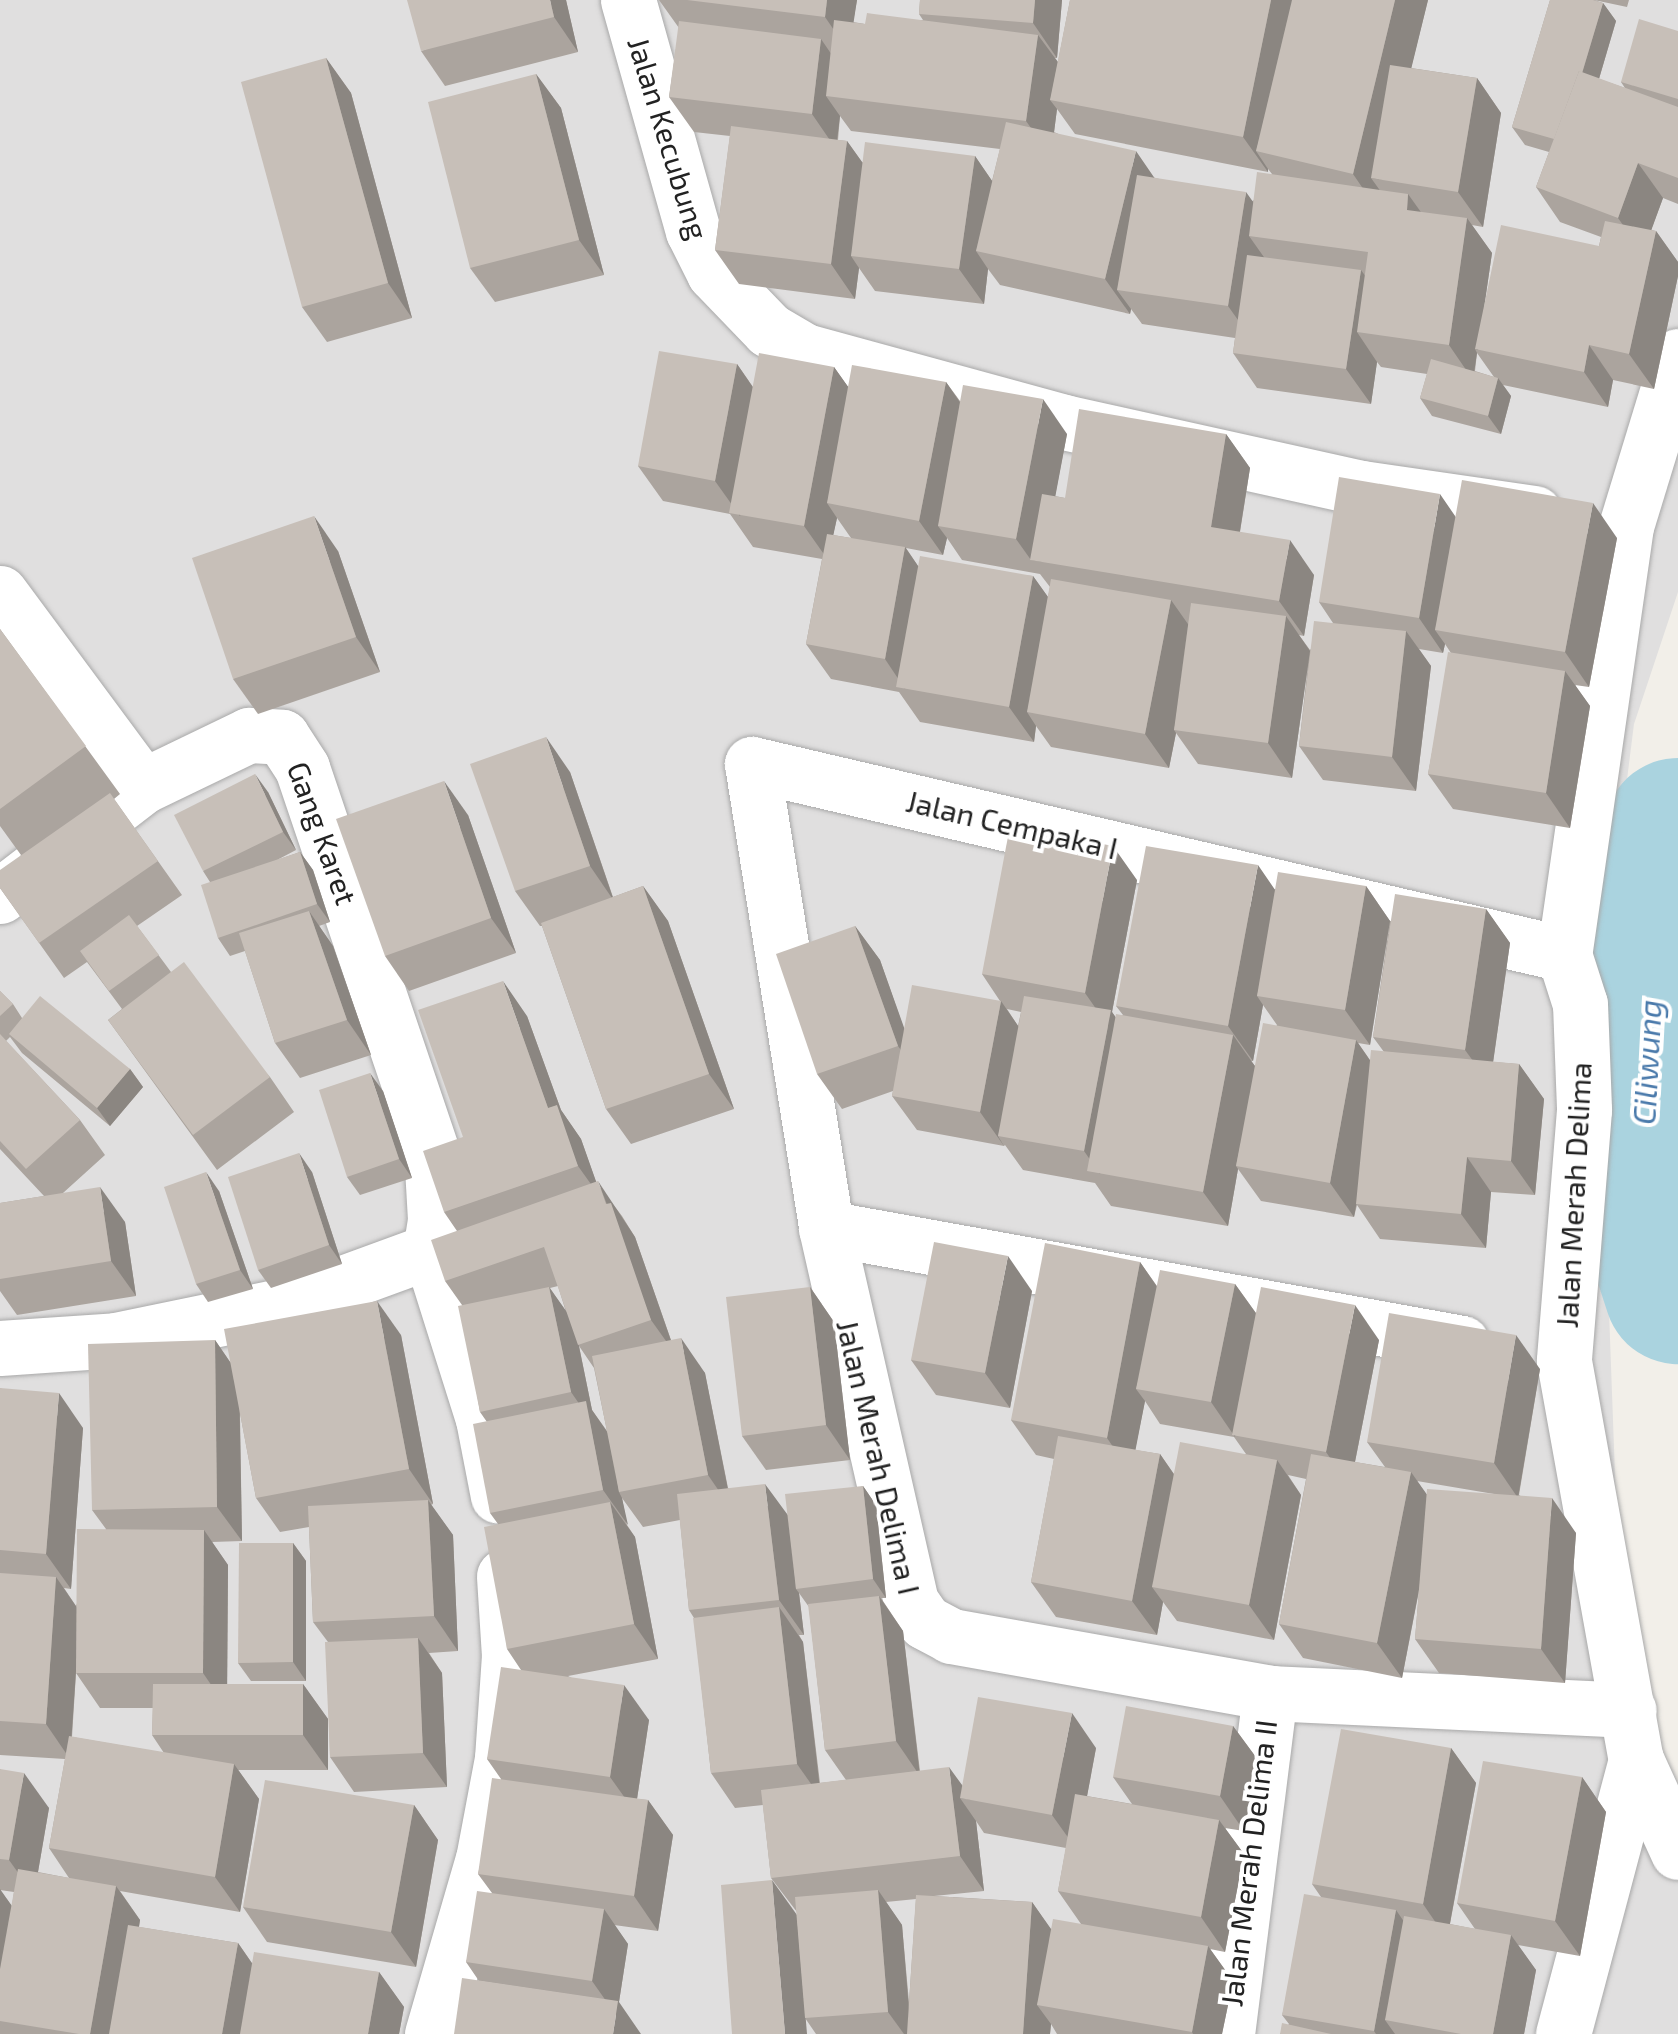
<!DOCTYPE html>
<style>
body{margin:0}
#map{position:relative;width:1678px;height:2034px;overflow:hidden;background:#f2efe9;font-family:"Exo 2",sans-serif}
div>[style]{position:absolute}
.residential>*{inset:0;background:#e0dfdf}
.grass>*{inset:0;background:#cdebb0}
.river>*{height:148px;margin:-74px;padding:0 74px;transform-origin:74px;border-radius:74px;background:#aad3df}
.roads{filter:drop-shadow(0 0 2px #a9a9a9) drop-shadow(0 0 2px #a9a9a9)}
.minor>*{height:55px;margin:-27.5px;padding:0 27.5px;transform-origin:27.5px;border-radius:27.5px;background:#fff}
.wall>*{inset:0;background:#aba49e}
.shaded-wall>*{inset:0;background:#8b8681}
.building>*{inset:0;background:#c7bfb8}
span{translate:-50% -50%;white-space:nowrap;text-align:center;line-height:1.15;-webkit-text-stroke:8px #fff;paint-order:stroke}
.street-label{font-size:30px;color:#222}
.water-label{font-size:32px;color:#4a7aab;font-style:italic}
</style>
<div id="map">
<div class="residential">
<div style="clip-path:polygon(0 0,1678px 0,1678px 592px,1634px 724px,1598px 1010px,1618px 1557px,1662px 1751px,1678px 1784px,1678px 2034px,0 2034px)"></div>
<div style="clip-path:polygon(1641px 1176px,1678px 1177px,1678px 1290px)"></div>
</div>
<div class="grass">
<div style="clip-path:polygon(1678px 832px,1678px 1177px,1641px 1176px,1653px 906px)"></div>
</div>
<div class="river">
<div style="left:1678px;top:832px;width:78px;rotate:108.7deg"></div>
<div style="left:1653px;top:906px;width:270px;rotate:92.5deg"></div>
<div style="left:1641px;top:1176px;width:120px;rotate:72deg"></div>
</div>
<div class="roads">
<div class="minor">
<div style="left:628px;top:0;width:240px;rotate:74.3deg"></div>
<div style="left:693px;top:231px;width:47px;rotate:63.4deg"></div>
<div style="left:714px;top:273px;width:79px;rotate:46deg"></div>
<div style="left:769px;top:330px;width:42px;rotate:30.3deg"></div>
<div style="left:805px;top:351px;width:269px;rotate:15.3deg"></div>
<div style="left:1064px;top:422px;width:304px;rotate:12.5deg"></div>
<div style="left:1361px;top:488px;width:175px;rotate:8.2deg"></div>
<div style="left:1678px;top:356px;width:178px;rotate:107deg"></div>
<div style="left:1626px;top:526px;width:432px;rotate:98.2deg"></div>
<div style="left:1564px;top:954px;width:52px;rotate:72.3deg"></div>
<div style="left:1580px;top:1004px;width:106px;rotate:87.8deg"></div>
<div style="left:1584px;top:1110px;width:252px;rotate:94.6deg"></div>
<div style="left:1564px;top:1361px;width:405px;rotate:79.8deg"></div>
<div style="left:1636px;top:1760px;width:101px;rotate:65.5deg"></div>
<div style="left:0;top:593px;width:240px;rotate:53.5deg"></div>
<div style="left:0;top:896px;width:180px;rotate:-37.6deg"></div>
<div style="left:143px;top:786px;width:118px;rotate:-25.7deg"></div>
<div style="left:249px;top:735px;width:33px;rotate:3deg"></div>
<div style="left:282px;top:737px;width:37px;rotate:57deg"></div>
<div style="left:302px;top:768px;width:403px;rotate:71.3deg"></div>
<div style="left:431px;top:1150px;width:70px;rotate:86.7deg"></div>
<div style="left:435px;top:1220px;width:31px;rotate:99deg"></div>
<div style="left:1564px;top:954px;width:834px;rotate:-166.83deg"></div>
<div style="left:752px;top:764px;width:470px;rotate:80.9deg"></div>
<div style="left:826px;top:1228px;width:384px;rotate:77.2deg"></div>
<div style="left:911px;top:1602px;width:24px;rotate:55deg"></div>
<div style="left:925px;top:1622px;width:30px;rotate:28deg"></div>
<div style="left:951px;top:1636px;width:324px;rotate:10.1deg"></div>
<div style="left:1270px;top:1693px;width:359px;rotate:2.7deg"></div>
<div style="left:826px;top:1228px;width:646px;rotate:10.25deg"></div>
<div style="left:0;top:1348px;width:116px;rotate:-3.9deg"></div>
<div style="left:116px;top:1340px;width:167px;rotate:-11.7deg"></div>
<div style="left:280px;top:1306px;width:160px;rotate:-20.1deg"></div>
<div style="left:430px;top:1251px;width:176px;rotate:72.5deg"></div>
<div style="left:483px;top:1419px;width:78px;rotate:79deg"></div>
<div style="left:432px;top:2034px;width:182px;rotate:-73.8deg"></div>
<div style="left:483px;top:1859px;width:103px;rotate:-79.3deg"></div>
<div style="left:502px;top:1758px;width:102px;rotate:-86.1deg"></div>
<div style="left:509px;top:1656px;width:80px;rotate:-93.6deg"></div>
<div style="left:1227px;top:2034px;width:344px;rotate:-82.8deg"></div>
<div style="left:1563px;top:2034px;width:284px;rotate:-75.1deg"></div>
</div>
</div>
<div class="wall">
<div style="clip-path:polygon(566px 0,578px 52px,445px 86px,421px 51px)"></div>
<div style="clip-path:polygon(evenodd,659px 0,857px 0,853px 22px,865px 24px,923px 20px,919px 14px,920px 0,1062px 0,1057px 58px,1055px 58px,1058px 62px,1070px 0,1428px 0,1411px 68px,1477px 78px,1501px 113px,1483px 227px,1472px 225px,1492px 253px,1484px 307px,1599px 246px,1601px 237px,1560px 222px,1536px 187px,1549px 152px,1525px 145px,1512px 127px,1550px 0,1629px 0,1627px 7px,1594px 0,1603px 3px,1616px 21px,1599px 79px,1625px 88px,1621px 82px,1678px 31px,1678px 204px,1663px 198px,1651px 230px,1656px 231px,1678px 262px,1678px 276px,1654px 389px,1613px 380px,1608px 407px,1503px 385px,1511px 396px,1501px 434px,1432px 416px,1420px 398px,1427px 374px,1381px 367px,1377px 362px,1371px 404px,1257px 388px,1233px 353px,1235px 338px,1142px 324px,1131px 309px,1130px 314px,1000px 285px,988px 269px,984px 304px,875px 291px,859px 268px,855px 299px,739px 284px,715px 250px,730px 136px,694px 132px,669px 97px,679px 28px,659px 0,1057px 109px,1075px 134px,1268px 172px,1268px 169px,1272px 174px,1253px 201px,1155px 178px,1054px 132px,1057px 109px,659px 0,840px 116px,851px 131px,1000px 149px,992px 181px,975px 156px,862px 162px,847px 141px,838px 140px,840px 116px,659px 0,1477px 353px,1494px 377px,1475px 371px,1477px 353px)"></div>
<div style="clip-path:polygon(326px 58px,351px 93px,412px 318px,327px 342px,302px 307px)"></div>
<div style="clip-path:polygon(536px 74px,561px 108px,604px 275px,495px 302px,470px 268px)"></div>
<div style="clip-path:polygon(evenodd,737px 364px,753px 387px,834px 367px,848px 387px,946px 382px,960px 401px,1067px 434px,1055px 496px,1065px 498px,1226px 434px,1250px 468px,1240px 532px,1314px 575px,1304px 636px,1299px 635px,1310px 650px,1333px 623px,1319px 602px,1456px 517px,1617px 538px,1589px 687px,1575px 685px,1590px 706px,1570px 828px,1453px 809px,1428px 774px,1451px 653px,1445px 644px,1443px 653px,1419px 649px,1431px 666px,1416px 791px,1323px 780px,1299px 746px,1308px 665px,1292px 778px,1198px 764px,1176px 733px,1169px 768px,1051px 747px,1036px 726px,1034px 742px,920px 722px,899px 692px,831px 679px,806px 644px,822px 559px,753px 547px,730px 514px,663px 501px,638px 466px,737px 364px,837px 518px,851px 538px,833px 535px,837px 518px,737px 364px,947px 538px,962px 560px,1040px 574px,1050px 587px,1048px 597px,1033px 576px,918px 566px,906px 548px,943px 555px,947px 538px)"></div>
<div style="clip-path:polygon(338px 551px,380px 672px,258px 714px,233px 679px)"></div>
<div style="clip-path:polygon(0 629px,120px 794px,114px 799px,182px 895px,137px 926px,171px 972px,270px 1077px,294px 1112px,217px 1170px,108px 1020px,122px 1009px,87px 962px,64px 978px,0 888px,21px 855px,0 826px)"></div>
<div style="clip-path:polygon(570px 772px,613px 897px,643px 886px,668px 921px,734px 1109px,631px 1144px,606px 1109px,542px 926px,540px 926px,515px 891px)"></div>
<div style="clip-path:polygon(268px 792px,296px 850px,277px 860px,300px 852px,313px 870px,330px 922px,319px 926px,333px 946px,371px 1055px,300px 1078px,275px 1043px,245px 951px,230px 956px,218px 938px,210px 882px,203px 871px)"></div>
<div style="clip-path:polygon(468px 815px,516px 953px,409px 991px,385px 956px)"></div>
<div style="clip-path:polygon(evenodd,1137px 880px,1112px 1012px,1116px 1018px,1123px 1015px,1116px 1006px,1275px 889px,1366px 886px,1390px 921px,1486px 909px,1510px 943px,1493px 1062px,1519px 1064px,1544px 1099px,1535px 1195px,1491px 1192px,1486px 1248px,1380px 1239px,1357px 1205px,1354px 1217px,1261px 1201px,1238px 1169px,1228px 1226px,1111px 1206px,1095px 1183px,1023px 1170px,1005px 1145px,1004px 1146px,917px 1130px,892px 1096px,893px 1091px,842px 1109px,817px 1074px,855px 926px,880px 960px,904px 1029px,1000px 1001px,982px 974px,1137px 880px,1390px 921px,1373px 1037px,1384px 1052px,1370px 1060px,1358px 1043px,1370px 1045px,1390px 921px,1137px 880px,1263px 1005px,1277px 1025px,1255px 1066px,1251px 1061px,1253px 1061px,1263px 1005px,1137px 880px,1007px 1009px,1021px 1012px,1018px 1026px,1007px 1009px)"></div>
<div style="clip-path:polygon(0 991px,13px 1004px,22px 1018px,130px 1069px,143px 1087px,110px 1126px,22px 1053px,10px 1037px,6px 1041px,80px 1120px,105px 1155px,63px 1193px,125px 1222px,136px 1296px,17px 1315px,0 1291px,0 1203px,44px 1196px,0 1149px)"></div>
<div style="clip-path:polygon(evenodd,527px 1016px,561px 1110px,581px 1139px,596px 1182px,622px 1216px,635px 1237px,671px 1340px,705px 1373px,728px 1488px,787px 1515px,863px 1486px,876px 1505px,886px 1598px,881px 1598px,903px 1631px,920px 1771px,962px 1786px,1096px 1748px,1087px 1796px,1132px 1804px,1113px 1777px,1233px 1726px,1258px 1760px,1244px 1831px,1225px 1828px,1244px 1854px,1225px 1952px,1210px 1949px,1233px 1981px,1222px 2034px,1057px 2034px,1051px 2024px,1050px 2034px,816px 2034px,805px 2018px,797px 1912px,771px 1878px,763px 1805px,735px 1808px,711px 1773px,694px 1618px,689px 1610px,680px 1520px,643px 1527px,622px 1498px,627px 1525px,635px 1537px,658px 1659px,568px 1676px,649px 1720px,637px 1799px,648px 1800px,673px 1835px,658px 1931px,614px 1925px,628px 1944px,619px 2002px,479px 1981px,466px 1962px,492px 1893px,478px 1874px,501px 1779px,487px 1759px,521px 1670px,507px 1649px,498px 1524px,490px 1513px,487px 1422px,480px 1412px,462px 1305px,445px 1281px,457px 1231px,444px 1212px,463px 1137px,527px 1016px,558px 1286px,566px 1312px,550px 1288px,558px 1286px,527px 1016px,579px 1346px,594px 1368px,607px 1431px,592px 1410px,579px 1346px,527px 1016px,799px 1593px,809px 1607px,825px 1750px,846px 1780px,820px 1783px,803px 1642px,799px 1635px,804px 1635px,799px 1593px,527px 1016px,976px 1821px,984px 1833px,1066px 1848px,1058px 1891px,1081px 1924px,1051px 1930px,1032px 1902px,934px 1896px,984px 1891px,976px 1821px,527px 1016px,916px 1899px,909px 2002px,902px 1925px,886px 1902px,916px 1899px)"></div>
<div style="clip-path:polygon(383px 1091px,412px 1178px,360px 1195px,347px 1177px)"></div>
<div style="clip-path:polygon(312px 1172px,342px 1264px,271px 1288px,258px 1270px)"></div>
<div style="clip-path:polygon(219px 1191px,253px 1289px,208px 1302px,196px 1284px)"></div>
<div style="clip-path:polygon(evenodd,1140px 1262px,1157px 1286px,1235px 1284px,1256px 1313px,1379px 1340px,1355px 1462px,1385px 1467px,1367px 1442px,1540px 1369px,1519px 1495px,1576px 1533px,1565px 1683px,1439px 1673px,1415px 1639px,1419px 1591px,1402px 1678px,1303px 1658px,1279px 1624px,1306px 1479px,1288px 1475px,1301px 1495px,1274px 1640px,1177px 1621px,1163px 1602px,1157px 1635px,1056px 1617px,1031px 1582px,1054px 1459px,1036px 1455px,1011px 1420px,1140px 1262px,1145px 1401px,1160px 1424px,1234px 1437px,1246px 1454px,1174px 1474px,1160px 1454px,1135px 1450px,1145px 1401px,1140px 1262px,1417px 1481px,1494px 1494px,1426px 1494px,1417px 1481px)"></div>
<div style="clip-path:polygon(810px 1287px,834px 1322px,850px 1460px,766px 1470px,742px 1436px)"></div>
<div style="clip-path:polygon(1032px 1291px,1010px 1408px,936px 1395px,911px 1360px)"></div>
<div style="clip-path:polygon(evenodd,401px 1335px,433px 1504px,431px 1505px,453px 1535px,458px 1651px,429px 1653px,442px 1673px,447px 1787px,354px 1792px,330px 1757px,328px 1642px,313px 1622px,309px 1527px,280px 1532px,256px 1498px,240px 1413px,242px 1541px,212px 1542px,228px 1565px,227px 1684px,303px 1684px,328px 1719px,328px 1770px,238px 1770px,259px 1799px,240px 1912px,120px 1891px,140px 1920px,139px 1927px,238px 1943px,252px 1963px,379px 1972px,404px 2007px,399px 2034px,0 2034px,0 1769px,49px 1808px,38px 1872px,69px 1878px,49px 1848px,65px 1759px,0 1755px,0 1388px,83px 1428px,71px 1589px,64px 1588px,76px 1606px,106px 1529px,92px 1510px,215px 1340px,230px 1362px,401px 1335px,76px 1673px,100px 1708px,153px 1708px,152px 1735px,164px 1753px,72px 1737px,76px 1673px,401px 1335px,0 1890px,14px 1892px,12px 1906px,0 1890px)"></div>
<div style="clip-path:polygon(293px 1543px,306px 1561px,306px 1681px,251px 1681px,238px 1663px)"></div>
<div style="clip-path:polygon(1451px 1748px,1476px 1783px,1450px 1924px,1475px 1929px,1457px 1903px,1582px 1777px,1606px 1812px,1580px 1956px,1518px 1945px,1536px 1970px,1524px 2034px,1280px 2034px,1289px 2024px,1282px 2015px,1321px 1897px,1312px 1884px)"></div>
<div style="clip-path:polygon(414px 1805px,438px 1840px,416px 1967px,267px 1942px,243px 1907px)"></div>
</div>
<div class="shaded-wall">
<div style="clip-path:polygon(550px 0,566px 0,578px 52px,554px 17px)"></div>
<div style="clip-path:polygon(827px 0,857px 0,849px 52px,825px 17px)"></div>
<div style="clip-path:polygon(1035px 0,1062px 0,1057px 58px,1033px 23px)"></div>
<div style="clip-path:polygon(1271px 0,1302px 0,1256px 151px,1268px 169px,1268px 172px,1243px 137px)"></div>
<div style="clip-path:polygon(1395px 0,1428px 0,1384px 180px,1371px 178px,1381px 192px,1377px 209px,1353px 174px)"></div>
<div style="clip-path:polygon(1603px 3px,1616px 21px,1575px 160px,1562px 141px)"></div>
<div style="clip-path:polygon(1038px 35px,1063px 69px,1050px 100px,1057px 109px,1051px 156px,1026px 121px)"></div>
<div style="clip-path:polygon(821px 39px,845px 74px,826px 96px,840px 116px,836px 149px,812px 114px)"></div>
<div style="clip-path:polygon(326px 58px,351px 93px,412px 318px,388px 283px)"></div>
<div style="clip-path:polygon(536px 74px,561px 108px,604px 275px,579px 240px)"></div>
<div style="clip-path:polygon(1477px 78px,1501px 113px,1483px 227px,1458px 192px)"></div>
<div style="clip-path:polygon(847px 141px,872px 176px,851px 256px,859px 268px,855px 299px,831px 264px)"></div>
<div style="clip-path:polygon(1136px 151px,1160px 186px,1117px 290px,1131px 309px,1130px 314px,1105px 279px)"></div>
<div style="clip-path:polygon(975px 156px,999px 191px,976px 251px,988px 269px,984px 304px,959px 269px)"></div>
<div style="clip-path:polygon(1638px 163px,1663px 198px,1643px 253px,1618px 218px)"></div>
<div style="clip-path:polygon(1246px 192px,1271px 227px,1249px 236px,1266px 260px,1253px 341px,1228px 306px)"></div>
<div style="clip-path:polygon(1408px 194px,1433px 229px,1407px 210px)"></div>
<div style="clip-path:polygon(1467px 218px,1492px 253px,1478px 350px,1475px 349px,1477px 353px,1473px 380px,1449px 345px)"></div>
<div style="clip-path:polygon(1656px 231px,1678px 262px,1678px 276px,1654px 389px,1629px 354px)"></div>
<div style="clip-path:polygon(1361px 270px,1386px 305px,1357px 332px,1377px 362px,1371px 404px,1346px 369px)"></div>
<div style="clip-path:polygon(1589px 345px,1613px 380px,1608px 407px,1584px 372px)"></div>
<div style="clip-path:polygon(737px 364px,761px 399px,740px 516px,715px 481px)"></div>
<div style="clip-path:polygon(834px 367px,859px 402px,827px 503px,837px 518px,828px 560px,804px 526px)"></div>
<div style="clip-path:polygon(1498px 378px,1511px 396px,1501px 434px,1488px 416px)"></div>
<div style="clip-path:polygon(946px 382px,970px 417px,938px 526px,947px 538px,943px 555px,919px 521px)"></div>
<div style="clip-path:polygon(1043px 399px,1067px 434px,1043px 562px,1031px 560px,1016px 539px)"></div>
<div style="clip-path:polygon(1226px 434px,1250px 468px,1235px 562px,1211px 527px)"></div>
<div style="clip-path:polygon(1440px 494px,1464px 529px,1435px 630px,1445px 644px,1443px 653px,1419px 618px)"></div>
<div style="clip-path:polygon(1593px 503px,1617px 538px,1589px 687px,1565px 652px)"></div>
<div style="clip-path:polygon(314px 516px,338px 551px,380px 672px,356px 637px)"></div>
<div style="clip-path:polygon(1290px 540px,1314px 575px,1304px 636px,1279px 601px)"></div>
<div style="clip-path:polygon(905px 547px,929px 582px,905px 689px,885px 659px)"></div>
<div style="clip-path:polygon(1033px 576px,1058px 611px,1027px 712px,1036px 726px,1034px 742px,1009px 707px)"></div>
<div style="clip-path:polygon(1171px 600px,1195px 634px,1174px 730px,1176px 733px,1169px 768px,1145px 734px)"></div>
<div style="clip-path:polygon(1286px 616px,1310px 651px,1292px 778px,1268px 743px)"></div>
<div style="clip-path:polygon(1406px 631px,1431px 666px,1416px 791px,1392px 757px)"></div>
<div style="clip-path:polygon(1565px 671px,1590px 706px,1570px 828px,1546px 793px)"></div>
<div style="clip-path:polygon(546px 737px,570px 772px,614px 901px,590px 866px)"></div>
<div style="clip-path:polygon(255px 774px,268px 792px,296px 850px,283px 832px)"></div>
<div style="clip-path:polygon(444px 781px,468px 815px,516px 953px,491px 918px)"></div>
<div style="clip-path:polygon(1113px 846px,1137px 880px,1112px 1012px,1135px 1045px,1100px 1174px,1084px 1151px,1108px 1026px,1085px 993px)"></div>
<div style="clip-path:polygon(300px 852px,313px 870px,330px 922px,317px 904px)"></div>
<div style="clip-path:polygon(1258px 865px,1282px 900px,1257px 996px,1263px 1005px,1253px 1061px,1228px 1026px)"></div>
<div style="clip-path:polygon(643px 886px,668px 921px,734px 1109px,709px 1074px)"></div>
<div style="clip-path:polygon(1366px 886px,1390px 921px,1370px 1045px,1345px 1010px)"></div>
<div style="clip-path:polygon(1486px 909px,1510px 943px,1490px 1084px,1465px 1050px)"></div>
<div style="clip-path:polygon(309px 911px,333px 946px,371px 1055px,347px 1020px)"></div>
<div style="clip-path:polygon(855px 926px,880px 960px,923px 1081px,898px 1046px)"></div>
<div style="clip-path:polygon(503px 981px,527px 1016px,561px 1110px,581px 1139px,603px 1201px,578px 1166px,548px 1108px)"></div>
<div style="clip-path:polygon(1001px 1001px,1025px 1036px,998px 1136px,1004px 1146px,980px 1112px)"></div>
<div style="clip-path:polygon(1233px 1035px,1257px 1069px,1236px 1166px,1238px 1169px,1228px 1226px,1203px 1192px)"></div>
<div style="clip-path:polygon(1356px 1040px,1380px 1075px,1354px 1217px,1330px 1183px)"></div>
<div style="clip-path:polygon(1519px 1064px,1544px 1099px,1535px 1195px,1511px 1161px)"></div>
<div style="clip-path:polygon(130px 1069px,143px 1087px,110px 1126px,97px 1108px)"></div>
<div style="clip-path:polygon(370px 1073px,383px 1091px,412px 1178px,399px 1159px)"></div>
<div style="clip-path:polygon(299px 1153px,312px 1172px,342px 1264px,329px 1245px)"></div>
<div style="clip-path:polygon(1467px 1157px,1491px 1192px,1486px 1248px,1461px 1214px)"></div>
<div style="clip-path:polygon(206px 1172px,219px 1191px,253px 1289px,240px 1270px)"></div>
<div style="clip-path:polygon(598px 1181px,635px 1237px,676px 1355px,651px 1320px)"></div>
<div style="clip-path:polygon(100px 1187px,125px 1222px,136px 1296px,111px 1261px)"></div>
<div style="clip-path:polygon(1008px 1256px,1032px 1291px,1010px 1408px,985px 1373px)"></div>
<div style="clip-path:polygon(1140px 1262px,1164px 1297px,1136px 1389px,1145px 1401px,1131px 1473px,1107px 1438px)"></div>
<div style="clip-path:polygon(1235px 1284px,1260px 1319px,1235px 1437px,1211px 1402px)"></div>
<div style="clip-path:polygon(549px 1287px,574px 1322px,592px 1410px,610px 1436px,619px 1492px,622px 1498px,628px 1525px,603px 1490px,589px 1418px,571px 1392px)"></div>
<div style="clip-path:polygon(810px 1287px,834px 1322px,850px 1460px,826px 1425px)"></div>
<div style="clip-path:polygon(377px 1301px,401px 1335px,433px 1504px,409px 1469px)"></div>
<div style="clip-path:polygon(1355px 1305px,1379px 1340px,1350px 1487px,1326px 1452px)"></div>
<div style="clip-path:polygon(1516px 1335px,1540px 1369px,1518px 1498px,1494px 1463px)"></div>
<div style="clip-path:polygon(681px 1338px,705px 1373px,732px 1510px,708px 1475px)"></div>
<div style="clip-path:polygon(215px 1340px,239px 1375px,242px 1541px,217px 1507px)"></div>
<div style="clip-path:polygon(59px 1393px,83px 1428px,71px 1589px,46px 1554px)"></div>
<div style="clip-path:polygon(1160px 1454px,1184px 1489px,1152px 1587px,1163px 1602px,1157px 1635px,1132px 1601px)"></div>
<div style="clip-path:polygon(1277px 1460px,1301px 1495px,1274px 1640px,1249px 1605px)"></div>
<div style="clip-path:polygon(1411px 1472px,1435px 1506px,1402px 1678px,1377px 1643px)"></div>
<div style="clip-path:polygon(765px 1484px,790px 1518px,796px 1589px,799px 1593px,804px 1635px,779px 1600px)"></div>
<div style="clip-path:polygon(863px 1486px,876px 1505px,886px 1598px,873px 1579px)"></div>
<div style="clip-path:polygon(1552px 1498px,1576px 1533px,1565px 1683px,1541px 1649px)"></div>
<div style="clip-path:polygon(428px 1500px,453px 1535px,458px 1651px,434px 1616px)"></div>
<div style="clip-path:polygon(610px 1502px,635px 1537px,658px 1659px,634px 1624px)"></div>
<div style="clip-path:polygon(204px 1530px,228px 1565px,227px 1708px,203px 1673px)"></div>
<div style="clip-path:polygon(293px 1543px,306px 1561px,306px 1681px,293px 1662px)"></div>
<div style="clip-path:polygon(56px 1577px,80px 1612px,70px 1759px,46px 1724px)"></div>
<div style="clip-path:polygon(879px 1596px,903px 1631px,920px 1776px,896px 1741px)"></div>
<div style="clip-path:polygon(779px 1607px,803px 1642px,821px 1798px,797px 1764px)"></div>
<div style="clip-path:polygon(418px 1638px,442px 1673px,447px 1787px,423px 1753px)"></div>
<div style="clip-path:polygon(303px 1684px,328px 1719px,328px 1770px,303px 1735px)"></div>
<div style="clip-path:polygon(624px 1685px,649px 1720px,635px 1812px,610px 1777px)"></div>
<div style="clip-path:polygon(1072px 1713px,1096px 1748px,1077px 1850px,1052px 1815px)"></div>
<div style="clip-path:polygon(1233px 1726px,1258px 1760px,1244px 1831px,1220px 1796px)"></div>
<div style="clip-path:polygon(1451px 1748px,1476px 1783px,1447px 1939px,1423px 1904px)"></div>
<div style="clip-path:polygon(234px 1764px,259px 1799px,240px 1912px,215px 1877px)"></div>
<div style="clip-path:polygon(949px 1767px,973px 1800px,960px 1798px,976px 1821px,984px 1891px,960px 1856px)"></div>
<div style="clip-path:polygon(24px 1773px,49px 1808px,34px 1895px,9px 1860px)"></div>
<div style="clip-path:polygon(1582px 1777px,1606px 1812px,1580px 1956px,1555px 1921px)"></div>
<div style="clip-path:polygon(648px 1800px,673px 1835px,658px 1931px,634px 1896px)"></div>
<div style="clip-path:polygon(414px 1805px,438px 1840px,416px 1967px,391px 1932px)"></div>
<div style="clip-path:polygon(1219px 1820px,1244px 1854px,1225px 1952px,1201px 1917px)"></div>
<div style="clip-path:polygon(772px 1880px,797px 1915px,807px 2034px,785px 2034px)"></div>
<div style="clip-path:polygon(116px 1886px,140px 1920px,121px 2034px,90px 2034px)"></div>
<div style="clip-path:polygon(0 1889px,23px 1922px,0 2021px)"></div>
<div style="clip-path:polygon(878px 1890px,902px 1925px,911px 2034px,904px 2034px,888px 2012px)"></div>
<div style="clip-path:polygon(1032px 1902px,1056px 1936px,1037px 2005px,1051px 2024px,1050px 2034px,1023px 2034px)"></div>
<div style="clip-path:polygon(604px 1909px,628px 1944px,619px 2002px,641px 2034px,613px 2034px,616px 2015px,592px 1981px)"></div>
<div style="clip-path:polygon(1396px 1910px,1420px 1945px,1385px 2020px,1395px 2034px,1376px 2034px,1374px 2031px)"></div>
<div style="clip-path:polygon(1511px 1935px,1536px 1970px,1524px 2034px,1493px 2034px)"></div>
<div style="clip-path:polygon(238px 1943px,262px 1978px,253px 2034px,222px 2034px)"></div>
<div style="clip-path:polygon(1208px 1946px,1233px 1981px,1222px 2034px,1193px 2034px,1192px 2032px)"></div>
<div style="clip-path:polygon(379px 1972px,404px 2007px,399px 2034px,368px 2034px)"></div>
</div>
<div class="building">
<div style="clip-path:polygon(407px 0,550px 0,554px 17px,421px 51px)"></div>
<div style="clip-path:polygon(687px 0,827px 0,825px 17px)"></div>
<div style="clip-path:polygon(920px 0,1035px 0,1033px 23px,919px 14px)"></div>
<div style="clip-path:polygon(1070px 0,1271px 0,1243px 137px,1050px 100px)"></div>
<div style="clip-path:polygon(1292px 0,1395px 0,1353px 174px,1256px 151px)"></div>
<div style="clip-path:polygon(1550px 0,1593px 0,1603px 3px,1582px 73px,1579px 71px,1554px 139px,1512px 127px)"></div>
<div style="clip-path:polygon(867px 13px,1038px 35px,1026px 121px,826px 96px,834px 20px,865px 24px)"></div>
<div style="clip-path:polygon(1639px 19px,1678px 31px,1678px 99px,1621px 82px)"></div>
<div style="clip-path:polygon(679px 21px,821px 39px,812px 114px,669px 97px)"></div>
<div style="clip-path:polygon(326px 58px,388px 283px,302px 307px,241px 82px)"></div>
<div style="clip-path:polygon(1390px 65px,1477px 78px,1458px 192px,1371px 178px)"></div>
<div style="clip-path:polygon(1579px 71px,1678px 107px,1678px 178px,1638px 163px,1618px 218px,1536px 187px)"></div>
<div style="clip-path:polygon(536px 74px,579px 240px,470px 268px,428px 102px)"></div>
<div style="clip-path:polygon(1006px 122px,1136px 151px,1105px 279px,976px 251px)"></div>
<div style="clip-path:polygon(731px 126px,847px 141px,831px 264px,715px 250px)"></div>
<div style="clip-path:polygon(865px 142px,975px 156px,959px 269px,851px 256px)"></div>
<div style="clip-path:polygon(1257px 172px,1408px 194px,1407px 210px,1467px 218px,1449px 345px,1357px 332px,1368px 252px,1249px 236px)"></div>
<div style="clip-path:polygon(1137px 175px,1246px 192px,1228px 306px,1117px 290px)"></div>
<div style="clip-path:polygon(1605px 221px,1656px 231px,1629px 354px,1589px 345px,1584px 372px,1475px 349px,1501px 225px,1599px 246px)"></div>
<div style="clip-path:polygon(1247px 255px,1361px 270px,1346px 369px,1233px 353px)"></div>
<div style="clip-path:polygon(659px 351px,737px 364px,715px 481px,638px 466px)"></div>
<div style="clip-path:polygon(759px 353px,834px 367px,804px 526px,729px 513px)"></div>
<div style="clip-path:polygon(1431px 359px,1498px 378px,1488px 416px,1420px 398px)"></div>
<div style="clip-path:polygon(852px 365px,946px 382px,919px 521px,827px 503px)"></div>
<div style="clip-path:polygon(963px 385px,1043px 399px,1016px 539px,938px 526px)"></div>
<div style="clip-path:polygon(1079px 409px,1226px 434px,1211px 527px,1290px 540px,1279px 601px,1030px 560px,1042px 494px,1065px 498px)"></div>
<div style="clip-path:polygon(1339px 477px,1440px 494px,1419px 618px,1319px 602px)"></div>
<div style="clip-path:polygon(1462px 480px,1593px 503px,1565px 652px,1435px 630px)"></div>
<div style="clip-path:polygon(314px 516px,356px 637px,233px 679px,192px 558px)"></div>
<div style="clip-path:polygon(827px 534px,905px 547px,885px 659px,806px 644px)"></div>
<div style="clip-path:polygon(920px 556px,1033px 576px,1009px 707px,896px 687px)"></div>
<div style="clip-path:polygon(1051px 579px,1171px 600px,1145px 734px,1027px 712px)"></div>
<div style="clip-path:polygon(1191px 603px,1286px 616px,1268px 743px,1174px 730px)"></div>
<div style="clip-path:polygon(1314px 621px,1406px 631px,1392px 757px,1299px 746px)"></div>
<div style="clip-path:polygon(0 629px,86px 746px,0 809px)"></div>
<div style="clip-path:polygon(1448px 652px,1565px 671px,1546px 793px,1428px 774px)"></div>
<div style="clip-path:polygon(546px 737px,590px 866px,515px 891px,470px 764px)"></div>
<div style="clip-path:polygon(255px 774px,283px 832px,203px 871px,174px 815px)"></div>
<div style="clip-path:polygon(444px 781px,491px 918px,385px 956px,336px 819px)"></div>
<div style="clip-path:polygon(110px 793px,158px 861px,39px 943px,0 888px,0 870px)"></div>
<div style="clip-path:polygon(1010px 826px,1113px 846px,1085px 993px,982px 974px)"></div>
<div style="clip-path:polygon(1146px 846px,1258px 865px,1228px 1026px,1116px 1006px)"></div>
<div style="clip-path:polygon(300px 852px,317px 904px,218px 938px,201px 885px)"></div>
<div style="clip-path:polygon(1278px 872px,1366px 886px,1345px 1010px,1257px 996px)"></div>
<div style="clip-path:polygon(643px 886px,709px 1074px,606px 1109px,541px 923px)"></div>
<div style="clip-path:polygon(1395px 894px,1486px 909px,1465px 1050px,1373px 1037px)"></div>
<div style="clip-path:polygon(309px 911px,347px 1020px,275px 1043px,239px 933px)"></div>
<div style="clip-path:polygon(129px 915px,159px 955px,109px 991px,80px 951px)"></div>
<div style="clip-path:polygon(855px 926px,898px 1046px,817px 1074px,776px 954px)"></div>
<div style="clip-path:polygon(184px 962px,270px 1077px,193px 1135px,108px 1020px)"></div>
<div style="clip-path:polygon(503px 981px,548px 1108px,557px 1105px,578px 1166px,444px 1212px,423px 1151px,463px 1137px,418px 1010px)"></div>
<div style="clip-path:polygon(912px 985px,1001px 1001px,980px 1112px,892px 1096px)"></div>
<div style="clip-path:polygon(0 991px,13px 1004px,0 1016px)"></div>
<div style="clip-path:polygon(40px 996px,130px 1069px,97px 1108px,9px 1034px)"></div>
<div style="clip-path:polygon(1024px 996px,1111px 1010px,1084px 1151px,998px 1136px)"></div>
<div style="clip-path:polygon(1116px 1014px,1233px 1035px,1203px 1192px,1087px 1171px)"></div>
<div style="clip-path:polygon(1263px 1023px,1356px 1040px,1330px 1183px,1236px 1166px)"></div>
<div style="clip-path:polygon(0 1034px,80px 1120px,26px 1169px,0 1141px)"></div>
<div style="clip-path:polygon(1371px 1050px,1519px 1064px,1511px 1161px,1467px 1157px,1461px 1214px,1356px 1204px)"></div>
<div style="clip-path:polygon(370px 1073px,399px 1159px,347px 1177px,319px 1090px)"></div>
<div style="clip-path:polygon(299px 1153px,329px 1245px,258px 1270px,228px 1177px)"></div>
<div style="clip-path:polygon(206px 1172px,240px 1270px,196px 1284px,164px 1187px)"></div>
<div style="clip-path:polygon(598px 1181px,606px 1204px,611px 1203px,651px 1320px,578px 1345px,544px 1247px,445px 1281px,431px 1240px)"></div>
<div style="clip-path:polygon(100px 1187px,111px 1261px,0 1279px,0 1203px)"></div>
<div style="clip-path:polygon(934px 1242px,1008px 1256px,985px 1373px,911px 1360px)"></div>
<div style="clip-path:polygon(1045px 1243px,1140px 1262px,1107px 1438px,1011px 1420px)"></div>
<div style="clip-path:polygon(1160px 1270px,1235px 1284px,1211px 1402px,1136px 1389px)"></div>
<div style="clip-path:polygon(549px 1287px,571px 1392px,480px 1412px,458px 1306px)"></div>
<div style="clip-path:polygon(810px 1287px,826px 1425px,742px 1436px,726px 1297px)"></div>
<div style="clip-path:polygon(1261px 1287px,1355px 1305px,1326px 1452px,1232px 1435px)"></div>
<div style="clip-path:polygon(377px 1301px,409px 1469px,256px 1498px,224px 1329px)"></div>
<div style="clip-path:polygon(1389px 1313px,1516px 1335px,1494px 1463px,1367px 1442px)"></div>
<div style="clip-path:polygon(681px 1338px,708px 1475px,619px 1492px,592px 1356px)"></div>
<div style="clip-path:polygon(215px 1340px,217px 1507px,92px 1510px,88px 1344px)"></div>
<div style="clip-path:polygon(0 1388px,59px 1393px,46px 1554px,0 1550px)"></div>
<div style="clip-path:polygon(586px 1401px,603px 1490px,490px 1513px,473px 1424px)"></div>
<div style="clip-path:polygon(1058px 1436px,1160px 1454px,1132px 1601px,1031px 1582px)"></div>
<div style="clip-path:polygon(1180px 1442px,1277px 1460px,1249px 1605px,1152px 1587px)"></div>
<div style="clip-path:polygon(1311px 1454px,1411px 1472px,1377px 1643px,1279px 1624px)"></div>
<div style="clip-path:polygon(765px 1484px,779px 1600px,689px 1610px,677px 1494px)"></div>
<div style="clip-path:polygon(863px 1486px,873px 1579px,796px 1589px,785px 1494px)"></div>
<div style="clip-path:polygon(1427px 1489px,1552px 1498px,1541px 1649px,1415px 1639px)"></div>
<div style="clip-path:polygon(428px 1500px,434px 1616px,313px 1622px,308px 1506px)"></div>
<div style="clip-path:polygon(610px 1502px,634px 1624px,507px 1649px,484px 1527px)"></div>
<div style="clip-path:polygon(77px 1529px,204px 1530px,203px 1673px,76px 1673px)"></div>
<div style="clip-path:polygon(239px 1543px,293px 1543px,293px 1662px,238px 1663px)"></div>
<div style="clip-path:polygon(0 1573px,56px 1577px,46px 1724px,0 1721px)"></div>
<div style="clip-path:polygon(879px 1596px,896px 1741px,825px 1750px,808px 1604px)"></div>
<div style="clip-path:polygon(779px 1607px,797px 1764px,711px 1773px,693px 1618px)"></div>
<div style="clip-path:polygon(418px 1638px,423px 1753px,330px 1757px,325px 1642px)"></div>
<div style="clip-path:polygon(501px 1667px,624px 1685px,610px 1777px,487px 1759px)"></div>
<div style="clip-path:polygon(153px 1684px,303px 1684px,303px 1735px,152px 1735px)"></div>
<div style="clip-path:polygon(978px 1697px,1072px 1713px,1052px 1815px,960px 1798px)"></div>
<div style="clip-path:polygon(1126px 1706px,1233px 1726px,1220px 1796px,1113px 1777px)"></div>
<div style="clip-path:polygon(1341px 1729px,1451px 1748px,1423px 1904px,1312px 1884px)"></div>
<div style="clip-path:polygon(69px 1736px,234px 1764px,215px 1877px,49px 1848px)"></div>
<div style="clip-path:polygon(1483px 1761px,1582px 1777px,1555px 1921px,1457px 1903px)"></div>
<div style="clip-path:polygon(949px 1767px,960px 1856px,771px 1878px,761px 1790px)"></div>
<div style="clip-path:polygon(0 1769px,24px 1773px,9px 1860px,0 1859px)"></div>
<div style="clip-path:polygon(492px 1778px,648px 1800px,634px 1896px,478px 1874px)"></div>
<div style="clip-path:polygon(265px 1780px,414px 1805px,391px 1932px,243px 1907px)"></div>
<div style="clip-path:polygon(1075px 1794px,1219px 1820px,1201px 1917px,1058px 1891px)"></div>
<div style="clip-path:polygon(18px 1869px,116px 1886px,90px 2034px,79px 2034px,0 2021px,0 1969px)"></div>
<div style="clip-path:polygon(772px 1880px,785px 2034px,732px 2034px,721px 1885px)"></div>
<div style="clip-path:polygon(878px 1890px,888px 2012px,805px 2018px,795px 1897px)"></div>
<div style="clip-path:polygon(477px 1891px,604px 1909px,592px 1981px,466px 1962px)"></div>
<div style="clip-path:polygon(1304px 1894px,1396px 1910px,1374px 2031px,1282px 2015px)"></div>
<div style="clip-path:polygon(916px 1895px,1032px 1902px,1023px 2034px,907px 2034px)"></div>
<div style="clip-path:polygon(1404px 1916px,1511px 1935px,1493px 2034px,1461px 2034px,1385px 2020px)"></div>
<div style="clip-path:polygon(1053px 1919px,1208px 1946px,1192px 2032px,1037px 2005px)"></div>
<div style="clip-path:polygon(128px 1925px,238px 1943px,222px 2034px,109px 2034px)"></div>
<div style="clip-path:polygon(254px 1952px,379px 1972px,368px 2034px,240px 2034px)"></div>
<div style="clip-path:polygon(462px 1978px,618px 2001px,613px 2034px,454px 2034px)"></div>
<div style="clip-path:polygon(1282px 2023px,1331px 2034px,1280px 2034px)"></div>
</div>
<div class="street-label">
<span style="left:669px;top:138px;rotate:73deg">Jalan Kecubung</span>
<span style="left:1012px;top:824px;rotate:13deg">Jalan Cempaka I</span>
<span style="left:323px;top:833px;rotate:70deg">Gang Karet</span>
<span style="left:1573px;top:1195px;rotate:-87deg">Jalan Merah Delima</span>
<span style="left:879px;top:1457px;rotate:77deg">Jalan Merah Delima I</span>
<span style="left:1248px;top:1863px;rotate:-83deg">Jalan Merah Delima II</span>
</div>
<div class="water-label">
<span style="left:1646px;top:1062px;rotate:-87deg">Ciliwung</span>
</div>
</div>
